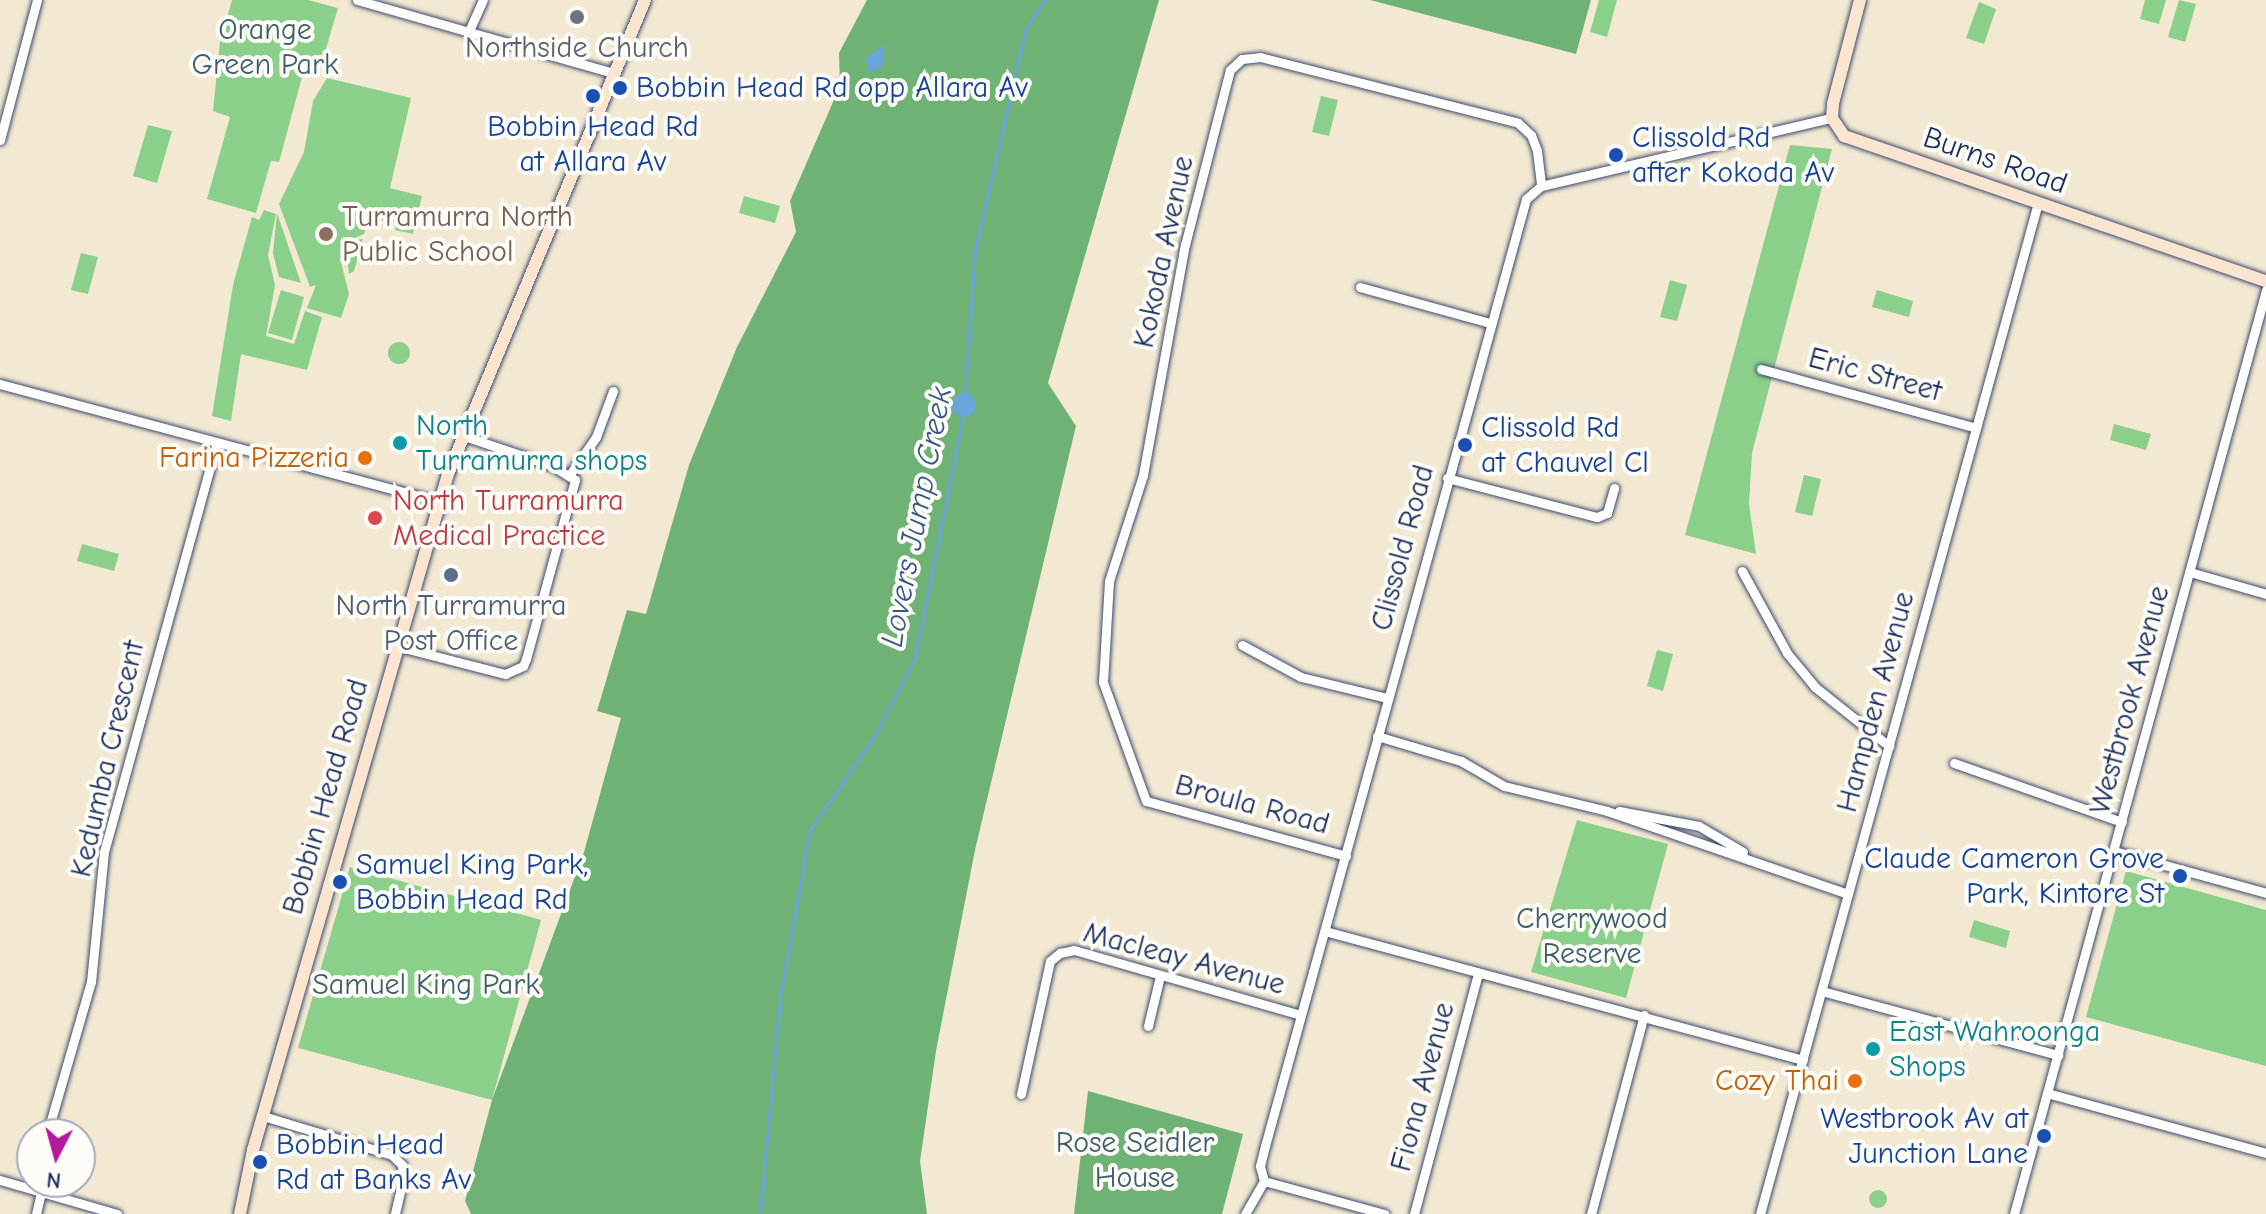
<!DOCTYPE html>
<style>
body{margin:0}
#map{position:relative;width:2266px;height:1214px;overflow:hidden;background:#f3e9d2;font-family:"Comic Neue",sans-serif}
div>[style]{position:absolute}
.green>*{inset:0;background:#8ad08a}
.round{border-radius:50%}
.forest>*{inset:0;background:#6fb276}
.water>*{inset:0;background:#69a5da}
.stream>*{height:3px;margin:-1.5px;padding:0 1.5px;transform-origin:1.5px;border-radius:1.5px;background:#69a5da}
.roads{filter:drop-shadow(0 0 2px #3b4b6f) drop-shadow(0 0 2px #3b4b6f)}
.street>*{height:9px;margin:-4.5px;padding:0 4.5px;transform-origin:4.5px;border-radius:4.5px;background:#fff}
.secondary>*{height:12px;margin:-6px;padding:0 6px;transform-origin:6px;border-radius:6px;background:#fce5d0}
.dots>*{width:22px;height:22px;translate:-50% -50%;box-sizing:border-box;border:4px solid #fdfcf7;border-radius:50%}
span{translate:-50% -50%;white-space:nowrap;text-align:center;line-height:1.15;-webkit-text-stroke:8px #fdfcf7;paint-order:stroke}
.park-label{font-size:30px;color:#3c5f6b}
.worship-label{font-size:30px;color:#5b616d}
.transit-label{font-size:30px;color:#164399}
.left{translate:0 -50%;text-align:left}
.right{translate:-100% -50%;text-align:right}
.street-label{font-size:30px;color:#1b2f5e}
.education-label{font-size:30px;color:#785e54}
.culture-label{font-size:30px;color:#0d838f}
.food-label{font-size:30px;color:#c56008}
.health-label{font-size:30px;color:#be3a42}
.service-label{font-size:30px;color:#4e5e75}
.water-label{font-size:32px;color:#365889;font-style:italic}
.north{position:absolute;left:16px;top:1118px;width:80px;height:80px;box-sizing:border-box;background:#fdfcf7;border:2px solid #a3aaba;border-radius:50%;rotate:186deg;font-size:22px;font-weight:700;line-height:32px;text-align:center;color:#1b2f5e}
.north::after{content:'';display:block;margin:auto;width:28px;height:36px;background:#b5179e;clip-path:polygon(50% 0,100% 100%,50% 72%,0 100%)}
</style>
<div id="map">
<div class="green">
<div style="clip-path:polygon(232px 0,308px 0,338px 8px,320px 69px,305px 66px,279px 162px,271px 161px,256px 213px,207px 199px,230px 117px,213px 111px,220px 42px)"></div>
<div style="clip-path:polygon(1599px 0,1617px 0,1607px 37px,1590px 32px)"></div>
<div style="clip-path:polygon(2145px 0,2166px 0,2159px 24px,2140px 19px)"></div>
<div style="clip-path:polygon(2179px 0,2196px 4px,2185px 42px,2168px 37px)"></div>
<div style="clip-path:polygon(1979px 2px,1996px 9px,1984px 44px,1966px 38px)"></div>
<div style="clip-path:polygon(327px 78px,411px 98px,390px 188px,422px 196px,413px 234px,395px 230px,396px 223px,369px 218px,364px 234px,348px 241px,363px 239px,354px 271px,349px 274px,347px 258px,340px 258px,349px 294px,341px 318px,307px 308px,316px 285px,310px 287px,279px 204px,304px 152px,313px 101px)"></div>
<div style="clip-path:polygon(1321px 96px,1338px 100px,1329px 136px,1312px 132px)"></div>
<div style="clip-path:polygon(148px 125px,172px 131px,157px 183px,133px 176px)"></div>
<div style="clip-path:polygon(1790px 145px,1832px 149px,1752px 453px,1749px 504px,1756px 554px,1685px 535px)"></div>
<div style="clip-path:polygon(744px 196px,780px 206px,775px 223px,739px 213px)"></div>
<div style="clip-path:polygon(264px 210px,276px 214px,268px 255px,275px 285px,266px 336px,294px 344px,305px 311px,322px 317px,307px 370px,241px 354px,231px 421px,212px 416px,233px 285px,252px 217px,259px 220px)"></div>
<div style="clip-path:polygon(277px 213px,301px 283px,279px 277px,273px 253px)"></div>
<div style="clip-path:polygon(81px 253px,98px 257px,88px 294px,71px 290px)"></div>
<div style="clip-path:polygon(1670px 280px,1687px 285px,1677px 321px,1660px 317px)"></div>
<div style="clip-path:polygon(281px 290px,304px 297px,292px 340px,268px 333px)"></div>
<div style="clip-path:polygon(1877px 290px,1913px 301px,1909px 317px,1872px 307px)"></div>
<div class="round" style="left:388px;top:342px;width:22px;height:22px"></div>
<div style="clip-path:polygon(2114px 424px,2151px 434px,2146px 450px,2110px 440px)"></div>
<div style="clip-path:polygon(1804px 475px,1821px 479px,1812px 516px,1795px 512px)"></div>
<div style="clip-path:polygon(82px 544px,119px 554px,114px 571px,77px 561px)"></div>
<div style="clip-path:polygon(1657px 650px,1673px 654px,1663px 691px,1647px 686px)"></div>
<div style="clip-path:polygon(1577px 820px,1668px 844px,1626px 998px,1531px 972px)"></div>
<div style="clip-path:polygon(350px 867px,541px 920px,492px 1100px,298px 1048px)"></div>
<div style="clip-path:polygon(2126px 871px,2266px 910px,2266px 1066px,2086px 1017px)"></div>
<div style="clip-path:polygon(1974px 920px,2010px 931px,2006px 948px,1969px 937px)"></div>
<div class="round" style="left:1869px;top:1190px;width:18px;height:18px"></div>
</div>
<div class="forest">
<div style="clip-path:polygon(867px 0,1159px 0,1048px 383px,1076px 426px,975px 850px,936px 1051px,920px 1161px,927px 1214px,471px 1214px,465px 1201px,492px 1100px,584px 852px,621px 718px,597px 711px,627px 610px,646px 614px,689px 465px,737px 347px,796px 232px,790px 201px,840px 86px,839px 53px)"></div>
<div style="clip-path:polygon(1370px 0,1591px 0,1576px 54px)"></div>
<div style="clip-path:polygon(1088px 1091px,1243px 1134px,1222px 1214px,1074px 1214px)"></div>
</div>
<div class="water">
<div style="clip-path:polygon(884px 45px,883px 65px,870px 73px,865px 59px)"></div>
<div class="round" style="left:952px;top:393px;width:24px;height:24px"></div>
</div>
<div class="stream">
<div style="left:965px;top:393px;width:143px;rotate:-86deg"></div>
<div style="left:975px;top:250px;width:228px;rotate:-77.1deg"></div>
<div style="left:1026px;top:28px;width:34px;rotate:-56deg"></div>
<div style="left:760px;top:1214px;width:217px;rotate:-84.7deg"></div>
<div style="left:780px;top:998px;width:171px;rotate:-79.9deg"></div>
<div style="left:810px;top:830px;width:115px;rotate:-55.6deg"></div>
<div style="left:875px;top:735px;width:87px;rotate:-62.5deg"></div>
<div style="left:915px;top:658px;width:247px;rotate:-78.8deg"></div>
</div>
<div class="roads">
<div class="street">
<div style="left:357px;top:0;width:267px;rotate:15.9deg"></div>
<div style="left:469px;top:31px;width:34px;rotate:-66deg"></div>
<div style="left:0;top:140px;width:145px;rotate:-75.2deg"></div>
<div style="left:1360px;top:287px;width:135px;rotate:15.5deg"></div>
<div style="left:1761px;top:369px;width:223px;rotate:15.3deg"></div>
<div style="left:0;top:384px;width:453px;rotate:15deg"></div>
<div style="left:571px;top:473px;width:44px;rotate:-55.2deg"></div>
<div style="left:596px;top:437px;width:49px;rotate:-69.7deg"></div>
<div style="left:1447px;top:478px;width:155px;rotate:14.6deg"></div>
<div style="left:1597px;top:517px;width:11px;rotate:-22deg"></div>
<div style="left:1607px;top:513px;width:26px;rotate:-74deg"></div>
<div style="left:1742px;top:571px;width:94px;rotate:61.2deg"></div>
<div style="left:1787px;top:653px;width:44px;rotate:50.5deg"></div>
<div style="left:1815px;top:687px;width:95px;rotate:38.6deg"></div>
<div style="left:2190px;top:572px;width:79px;rotate:16.1deg"></div>
<div style="left:1242px;top:645px;width:67px;rotate:28.5deg"></div>
<div style="left:1301px;top:677px;width:89px;rotate:13.7deg"></div>
<div style="left:396px;top:646px;width:113px;rotate:14.4deg"></div>
<div style="left:505px;top:674px;width:20px;rotate:-24deg"></div>
<div style="left:523px;top:666px;width:8px;rotate:-67deg"></div>
<div style="left:526px;top:659px;width:186px;rotate:-74.7deg"></div>
<div style="left:575px;top:480px;width:26px;rotate:-148deg"></div>
<div style="left:553px;top:466px;width:94px;rotate:-161.4deg"></div>
<div style="left:1377px;top:736px;width:88px;rotate:16.6deg"></div>
<div style="left:1461px;top:761px;width:50px;rotate:30.2deg"></div>
<div style="left:1504px;top:786px;width:106px;rotate:13.6deg"></div>
<div style="left:1607px;top:811px;width:255px;rotate:19deg"></div>
<div style="left:1954px;top:763px;width:178px;rotate:19.4deg"></div>
<div style="left:1619px;top:811px;width:81px;rotate:10.6deg"></div>
<div style="left:1699px;top:826px;width:51px;rotate:30.6deg"></div>
<div style="left:2114px;top:851px;width:158px;rotate:15.4deg"></div>
<div style="left:1346px;top:856px;width:207px;rotate:-164.6deg"></div>
<div style="left:1146px;top:801px;width:127px;rotate:-109.9deg"></div>
<div style="left:1103px;top:682px;width:101px;rotate:-86.6deg"></div>
<div style="left:1109px;top:581px;width:111px;rotate:-72.2deg"></div>
<div style="left:1143px;top:475px;width:234px;rotate:-79.7deg"></div>
<div style="left:1185px;top:245px;width:181px;rotate:-75.6deg"></div>
<div style="left:1230px;top:70px;width:16px;rotate:-43deg"></div>
<div style="left:1242px;top:59px;width:18px;rotate:-6deg"></div>
<div style="left:1260px;top:57px;width:266px;rotate:14.3deg"></div>
<div style="left:1518px;top:123px;width:18px;rotate:43deg"></div>
<div style="left:1531px;top:135px;width:17px;rotate:69deg"></div>
<div style="left:1537px;top:151px;width:35px;rotate:83deg"></div>
<div style="left:1325px;top:931px;width:495px;rotate:15.1deg"></div>
<div style="left:1822px;top:991px;width:245px;rotate:15.2deg"></div>
<div style="left:1148px;top:1026px;width:51px;rotate:-76.5deg"></div>
<div style="left:2047px;top:1093px;width:227px;rotate:15.3deg"></div>
<div style="left:1021px;top:1094px;width:136px;rotate:-77.7deg"></div>
<div style="left:1050px;top:961px;width:13px;rotate:-39deg"></div>
<div style="left:1060px;top:953px;width:14px;rotate:-12deg"></div>
<div style="left:1074px;top:950px;width:236px;rotate:16deg"></div>
<div style="left:263px;top:1116px;width:135px;rotate:16.8deg"></div>
<div style="left:392px;top:1155px;width:14px;rotate:45deg"></div>
<div style="left:402px;top:1165px;width:14px;rotate:86deg"></div>
<div style="left:403px;top:1179px;width:36px;rotate:103deg"></div>
<div style="left:47px;top:1134px;width:158px;rotate:-73.9deg"></div>
<div style="left:91px;top:982px;width:131px;rotate:-84.3deg"></div>
<div style="left:104px;top:852px;width:423px;rotate:-74.6deg"></div>
<div style="left:0;top:1180px;width:122px;rotate:16.2deg"></div>
<div style="left:1264px;top:1181px;width:125px;rotate:15.3deg"></div>
<div style="left:36px;top:1214px;width:23px;rotate:-77deg"></div>
<div style="left:1245px;top:1214px;width:38px;rotate:-60deg"></div>
<div style="left:1264px;top:1181px;width:16px;rotate:-105deg"></div>
<div style="left:1260px;top:1166px;width:21px;rotate:-76deg"></div>
<div style="left:1265px;top:1146px;width:982px;rotate:-74.59deg"></div>
<div style="left:1526px;top:199px;width:20px;rotate:-41deg"></div>
<div style="left:1541px;top:186px;width:299px;rotate:-13.2deg"></div>
<div style="left:1414px;top:1214px;width:249px;rotate:-75.1deg"></div>
<div style="left:1591px;top:1214px;width:206px;rotate:-75.1deg"></div>
<div style="left:1760px;top:1214px;width:1049px;rotate:-74.63deg"></div>
<div style="left:2014px;top:1214px;width:958px;rotate:-74.74deg"></div>
</div>
<div class="secondary">
<div style="left:1860px;top:0;width:107px;rotate:104.6deg"></div>
<div style="left:1833px;top:104px;width:14px;rotate:94deg"></div>
<div style="left:1832px;top:118px;width:22px;rotate:56deg"></div>
<div style="left:1844px;top:136px;width:446px;rotate:19deg"></div>
<div style="left:240px;top:1214px;width:65px;rotate:-78.5deg"></div>
<div style="left:253px;top:1150px;width:704px;rotate:-73.91deg"></div>
<div style="left:448px;top:474px;width:513px;rotate:-67.43deg"></div>
</div>
</div>
<div class="dots">
<div style="left:577px;top:17px;background:#6b7280"></div>
<div style="left:620px;top:88px;background:#1a4fb4"></div>
<div style="left:593px;top:96px;background:#1a4fb4"></div>
<div style="left:1616px;top:155px;background:#1a4fb4"></div>
<div style="left:326px;top:234px;background:#8d6e63"></div>
<div style="left:400px;top:443px;background:#0f9aa8"></div>
<div style="left:1465px;top:445px;background:#1a4fb4"></div>
<div style="left:365px;top:458px;background:#e8710a"></div>
<div style="left:375px;top:518px;background:#e0444e"></div>
<div style="left:451px;top:575px;background:#5c6f8a"></div>
<div style="left:2180px;top:876px;background:#1a4fb4"></div>
<div style="left:340px;top:882px;background:#1a4fb4"></div>
<div style="left:1873px;top:1049px;background:#0f9aa8"></div>
<div style="left:1855px;top:1081px;background:#e8710a"></div>
<div style="left:2044px;top:1136px;background:#1a4fb4"></div>
<div style="left:260px;top:1162px;background:#1a4fb4"></div>
</div>
<div class="park-label">
<span style="left:265px;top:47px">Orange<br>Green Park</span>
<span style="left:1592px;top:936px">Cherrywood<br>Reserve</span>
<span style="left:426px;top:985px">Samuel King Park</span>
<span style="left:1135px;top:1160px">Rose Seidler<br>House</span>
</div>
<div class="worship-label">
<span style="left:577px;top:48px">Northside Church</span>
</div>
<div class="transit-label">
<span class="left" style="left:636px;top:88px">Bobbin Head Rd opp Allara Av</span>
<span style="left:593px;top:144px">Bobbin Head Rd<br>at Allara Av</span>
<span class="left" style="left:1632px;top:155px">Clissold Rd<br>after Kokoda Av</span>
<span class="left" style="left:1481px;top:445px">Clissold Rd<br>at Chauvel Cl</span>
<span class="right" style="left:2164px;top:876px">Claude Cameron Grove<br>Park, Kintore St</span>
<span class="left" style="left:356px;top:882px">Samuel King Park,<br>Bobbin Head Rd</span>
<span class="right" style="left:2028px;top:1136px">Westbrook Av at<br>Junction Lane</span>
<span class="left" style="left:276px;top:1162px">Bobbin Head<br>Rd at Banks Av</span>
</div>
<div class="street-label">
<span style="left:1995px;top:161px;rotate:19deg">Burns Road</span>
<span style="left:1164px;top:252px;rotate:-78deg">Kokoda Avenue</span>
<span style="left:1875px;top:375px;rotate:15deg">Eric Street</span>
<span style="left:1403px;top:548px;rotate:-75deg">Clissold Road</span>
<span style="left:2130px;top:700px;rotate:-75deg">Westbrook Avenue</span>
<span style="left:1876px;top:702px;rotate:-75deg">Hampden Avenue</span>
<span style="left:108px;top:759px;rotate:-77deg">Kedumba Crescent</span>
<span style="left:326px;top:797px;rotate:-74deg">Bobbin Head Road</span>
<span style="left:1252px;top:805px;rotate:15deg">Broula Road</span>
<span style="left:1184px;top:959px;rotate:15deg">Macleay Avenue</span>
<span style="left:1423px;top:1087px;rotate:-75deg">Fiona Avenue</span>
</div>
<div class="education-label">
<span class="left" style="left:342px;top:234px">Turramurra North<br>Public School</span>
</div>
<div class="culture-label">
<span class="left" style="left:416px;top:443px">North<br>Turramurra shops</span>
<span class="left" style="left:1889px;top:1049px">East Wahroonga<br>Shops</span>
</div>
<div class="food-label">
<span class="right" style="left:349px;top:458px">Farina Pizzeria</span>
<span class="right" style="left:1839px;top:1081px">Cozy Thai</span>
</div>
<div class="health-label">
<span class="left" style="left:393px;top:518px">North Turramurra<br>Medical Practice</span>
</div>
<div class="service-label">
<span style="left:451px;top:623px">North Turramurra<br>Post Office</span>
</div>
<div class="water-label">
<span style="left:917px;top:517px;rotate:-79deg">Lovers Jump Creek</span>
</div>
<div class="north">N</div>
</div>
